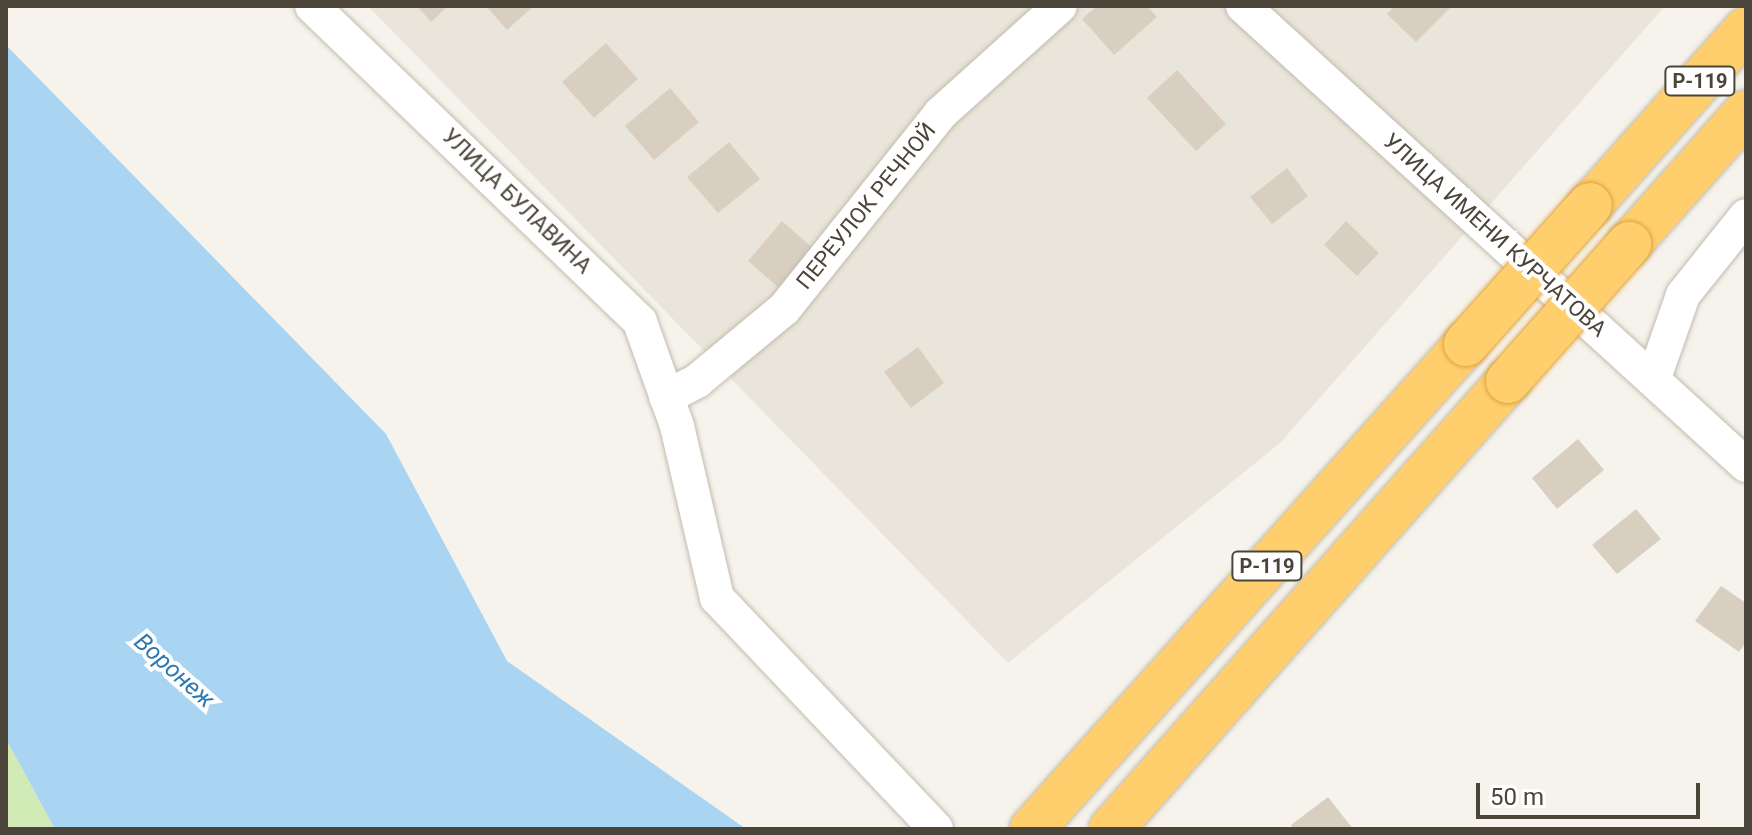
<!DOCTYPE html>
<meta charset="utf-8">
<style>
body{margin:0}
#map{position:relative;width:1752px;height:835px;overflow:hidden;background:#f6f3ec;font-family:Roboto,sans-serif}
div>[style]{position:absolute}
.residential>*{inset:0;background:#eae5da}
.green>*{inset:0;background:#d2eab5}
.water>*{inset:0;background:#a9d4f2}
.building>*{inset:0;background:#d8cfc1}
.roads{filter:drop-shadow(0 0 2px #c2bbae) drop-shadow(0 0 2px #c2bbae)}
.minor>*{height:34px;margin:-17px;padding:0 17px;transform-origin:17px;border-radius:17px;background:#fff}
.highway>*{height:44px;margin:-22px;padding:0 22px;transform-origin:22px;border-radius:22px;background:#ffcf6e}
.bridges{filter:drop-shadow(0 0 2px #e0a43c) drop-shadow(0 0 2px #e0a43c)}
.highway-bridge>*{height:44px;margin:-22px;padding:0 22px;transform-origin:22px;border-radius:22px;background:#ffcf6e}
span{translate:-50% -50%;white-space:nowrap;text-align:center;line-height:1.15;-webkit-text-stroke:8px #fff;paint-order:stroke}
.shield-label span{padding:2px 6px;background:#fff;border:2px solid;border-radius:6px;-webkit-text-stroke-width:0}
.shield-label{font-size:20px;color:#4b4439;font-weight:700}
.street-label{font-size:22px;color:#4b4439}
.water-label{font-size:24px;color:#2e7ab2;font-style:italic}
.frame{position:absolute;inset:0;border:8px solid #4b4439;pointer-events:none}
.scale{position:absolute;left:1476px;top:783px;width:224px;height:36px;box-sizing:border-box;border:4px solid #4b4439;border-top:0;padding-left:10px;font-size:24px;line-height:28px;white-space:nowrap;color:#4b4439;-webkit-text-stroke:6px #fff;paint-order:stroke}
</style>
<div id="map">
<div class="residential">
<div style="clip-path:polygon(368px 6px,1665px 6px,1280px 443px,1008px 663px)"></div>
</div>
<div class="green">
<div style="clip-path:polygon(6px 739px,55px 829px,6px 829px)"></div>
</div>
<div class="water">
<div style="clip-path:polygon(6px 45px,386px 434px,507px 661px,746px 829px,55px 829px,6px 739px)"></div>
</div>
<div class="building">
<div style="clip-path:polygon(417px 6px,448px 6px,431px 22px)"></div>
<div style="clip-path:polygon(486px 6px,534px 6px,507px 30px)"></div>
<div style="clip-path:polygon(1097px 6px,1147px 6px,1157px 17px,1114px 55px,1082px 19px)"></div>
<div style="clip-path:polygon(1395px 6px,1452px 6px,1416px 42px,1387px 14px)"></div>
<div style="clip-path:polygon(606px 43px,638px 79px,594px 118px,562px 82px)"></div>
<div style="clip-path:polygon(1177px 70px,1226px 124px,1196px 151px,1147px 98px)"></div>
<div style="clip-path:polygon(670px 88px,699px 122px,654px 160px,625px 126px)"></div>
<div style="clip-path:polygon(729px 142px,760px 179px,718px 213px,687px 177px)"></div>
<div style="clip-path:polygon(1287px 168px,1308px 196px,1272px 224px,1250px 197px)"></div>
<div style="clip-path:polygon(782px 221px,814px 249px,778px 287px,748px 261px)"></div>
<div style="clip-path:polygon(1346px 221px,1379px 253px,1357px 276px,1324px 245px)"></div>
<div style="clip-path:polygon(918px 347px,944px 383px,911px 408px,884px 372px)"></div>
<div style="clip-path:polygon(1578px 439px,1604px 470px,1557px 509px,1532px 478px)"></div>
<div style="clip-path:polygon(1636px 509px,1661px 539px,1617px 574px,1592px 545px)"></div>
<div style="clip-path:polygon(1721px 586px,1746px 603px,1746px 642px,1739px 652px,1695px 621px)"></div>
<div style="clip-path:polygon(1328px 797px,1353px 829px,1294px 829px,1291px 825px)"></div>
</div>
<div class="roads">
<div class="minor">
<div style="left:312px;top:6px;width:455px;rotate:43.9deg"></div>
<div style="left:640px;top:322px;width:110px;rotate:70.4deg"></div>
<div style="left:677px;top:426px;width:177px;rotate:76.9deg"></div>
<div style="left:717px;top:598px;width:318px;rotate:46.5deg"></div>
<div style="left:1243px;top:6px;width:681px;rotate:42.38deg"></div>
<div style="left:1654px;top:378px;width:88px;rotate:-70.7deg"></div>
<div style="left:1683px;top:295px;width:101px;rotate:-51.4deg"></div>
<div style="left:666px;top:397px;width:35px;rotate:-27deg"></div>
<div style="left:697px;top:381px;width:113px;rotate:-39.6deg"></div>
<div style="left:784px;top:309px;width:250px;rotate:-51.3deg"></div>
<div style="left:940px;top:114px;width:161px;rotate:-42deg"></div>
</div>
<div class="highway">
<div style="left:1590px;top:205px;width:235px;rotate:-48.4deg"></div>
<div style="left:1629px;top:244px;width:176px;rotate:-48.4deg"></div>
<div style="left:1032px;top:829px;width:651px;rotate:-48.18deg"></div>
<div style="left:1111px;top:829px;width:599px;rotate:-48.45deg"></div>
</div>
</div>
<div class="bridges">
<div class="highway-bridge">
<div style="left:1466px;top:344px;width:186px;rotate:-48.3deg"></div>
<div style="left:1508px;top:381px;width:183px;rotate:-48.5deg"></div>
</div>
</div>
<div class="shield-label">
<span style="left:1700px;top:81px">Р-119</span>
<span style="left:1267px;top:566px">Р-119</span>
</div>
<div class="street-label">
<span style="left:517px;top:201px;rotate:44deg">УЛИЦА БУЛАВИНА</span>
<span style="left:866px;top:206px;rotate:-51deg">ПЕРЕУЛОК РЕЧНОЙ</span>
<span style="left:1495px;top:235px;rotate:42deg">УЛИЦА ИМЕНИ КУРЧАТОВА</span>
</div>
<div class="water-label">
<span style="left:174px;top:671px;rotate:42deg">Воронеж</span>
</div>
<div class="frame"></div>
<div class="scale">50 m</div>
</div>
